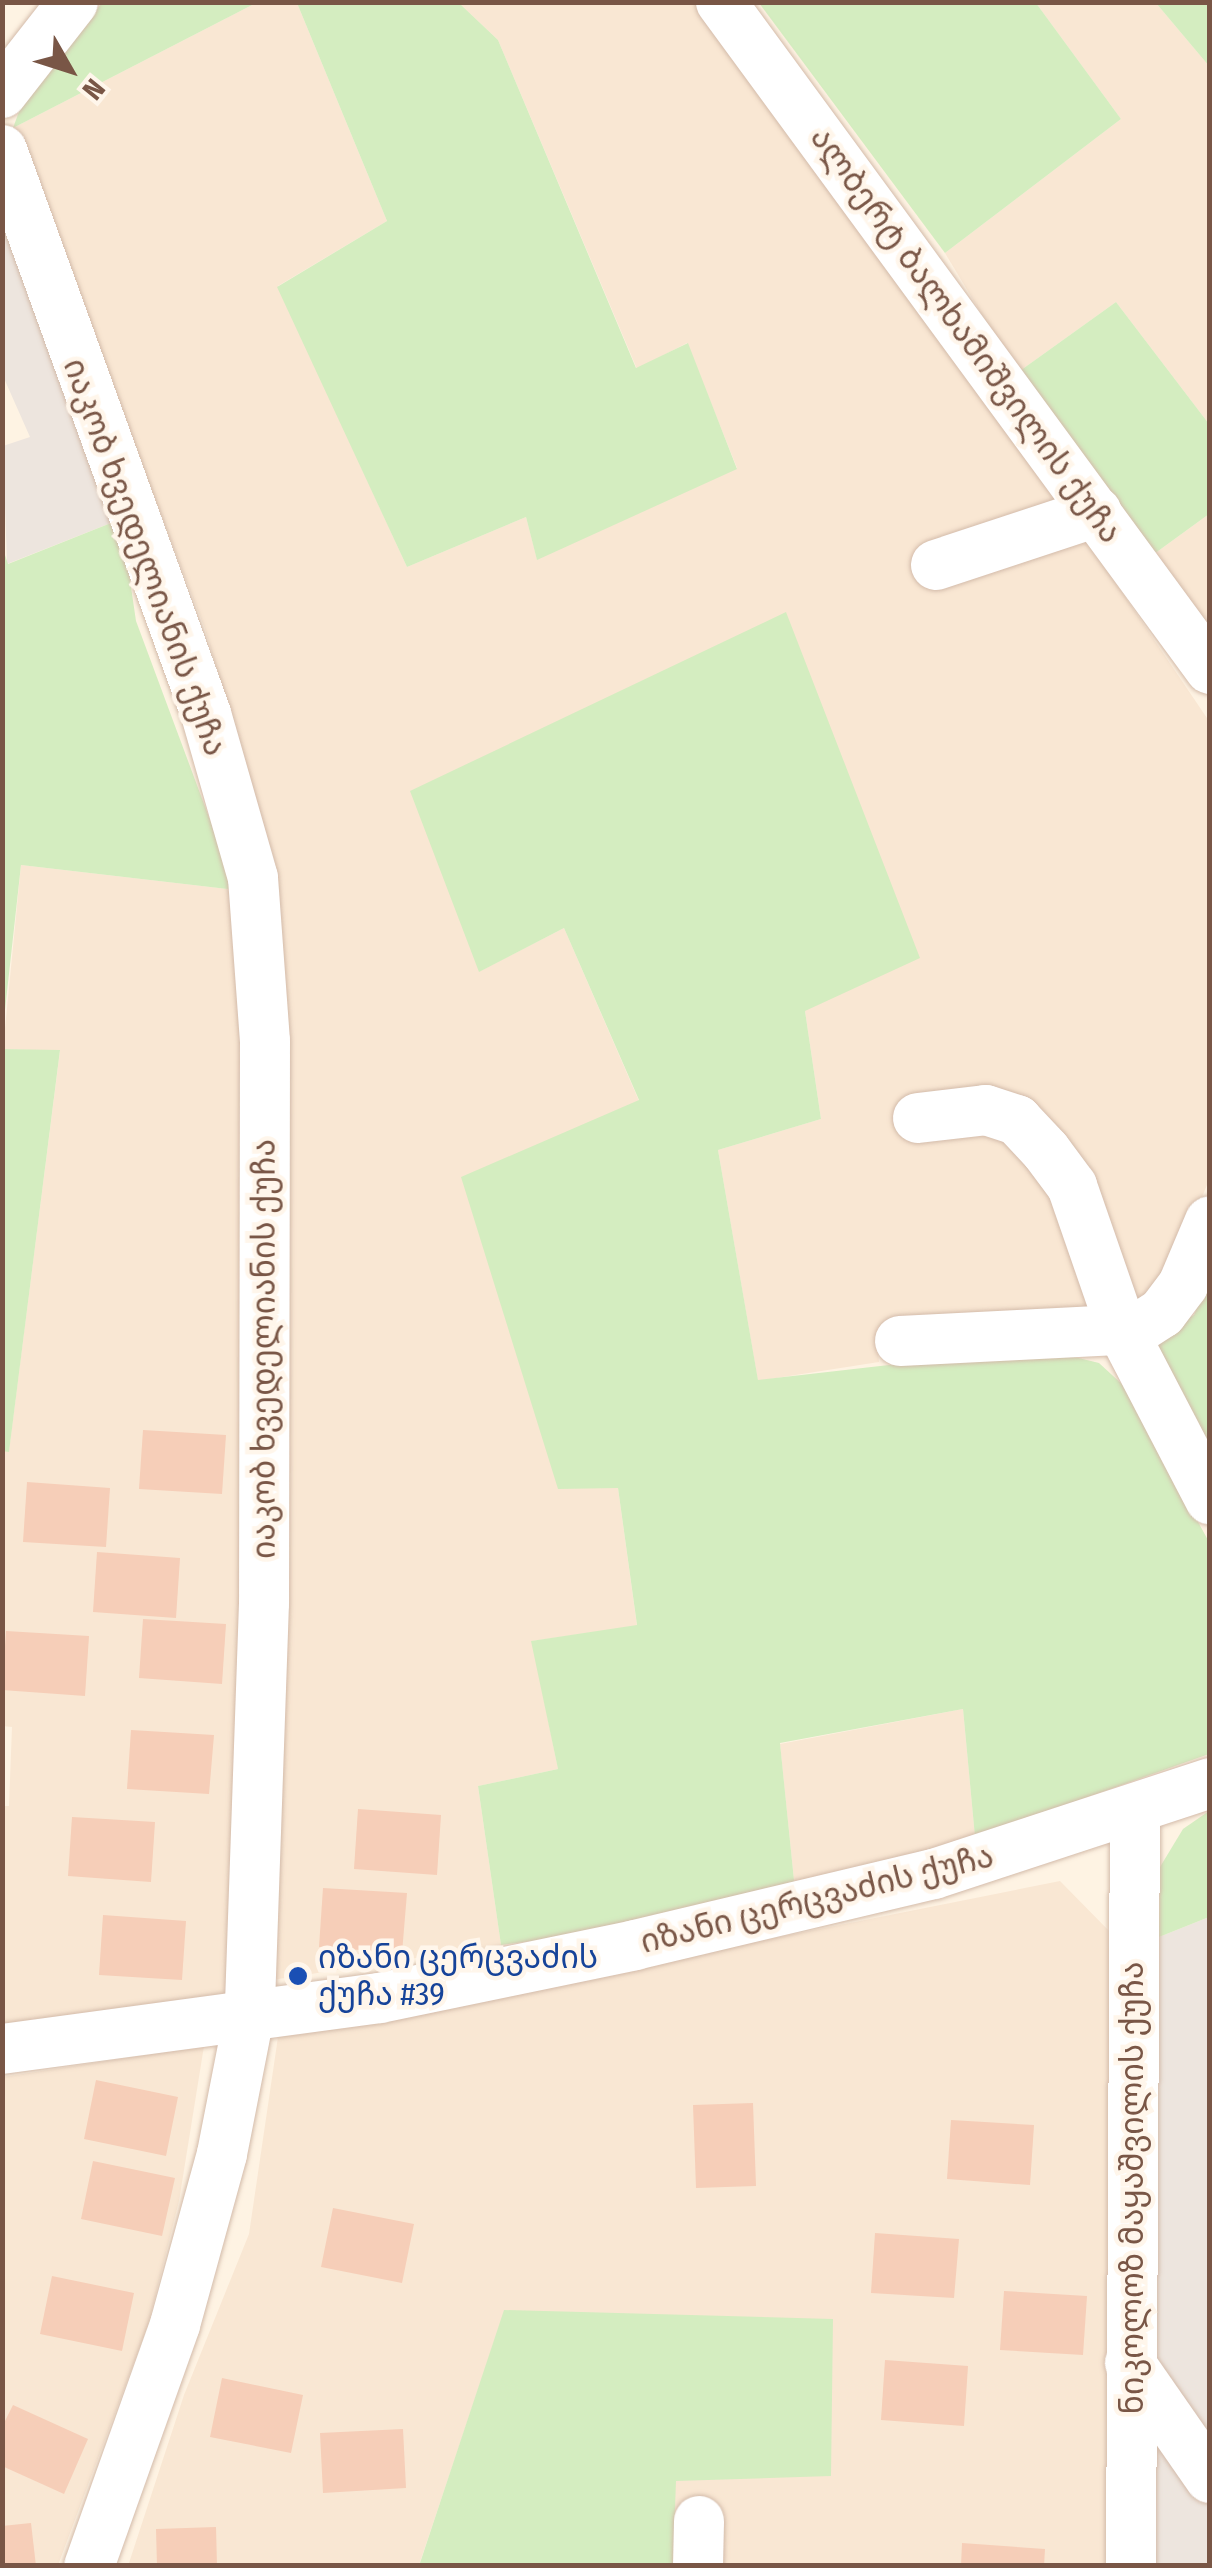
<!DOCTYPE html>
<meta charset="utf-8">
<style>
body{margin:0}
#map{position:relative;width:1212px;height:2568px;overflow:hidden;background:#fef3e3;font-family:"Fira Sans Condensed","Noto Sans Georgian",sans-serif}
div>[style]{position:absolute}
.residential>*{inset:0;background:#f9e7d3}
.industrial>*{inset:0;background:#ede5de}
.green>*{inset:0;background:#d4edc0}
.building>*{inset:0;background:#f6ceb8}
.roads{filter:drop-shadow(0 0 2px #d3bbaa) drop-shadow(0 0 2px #d3bbaa)}
.minor>*{height:50px;margin:-25px;padding:0 25px;transform-origin:25px;border-radius:25px;background:#fff}
.dots>*{width:28px;height:28px;translate:-50% -50%;box-sizing:border-box;border:5px solid #fff6eb;border-radius:50%}
span{translate:-50% -50%;white-space:nowrap;text-align:center;line-height:1.15;-webkit-text-stroke:9px #fff6eb;paint-order:stroke}
.street-label{font-size:32px;color:#795646}
.transit-label{font-size:32px;color:#164399}
.left{translate:0 -50%;text-align:left}
.frame{position:absolute;inset:0;border:5px solid #795646;pointer-events:none}
.north{position:absolute;left:20px;top:20px;width:100px;height:100px;-webkit-text-stroke:8px #fff6eb;paint-order:stroke;rotate:129deg;font-size:28px;font-weight:700;line-height:40px;text-align:center;color:#795646}
.north::after{content:'';display:block;margin:auto;width:35px;height:45px;background:#795646;clip-path:polygon(50% 0,100% 100%,50% 72%,0 100%)}
</style>
<div id="map">
<div class="residential">
<div style="clip-path:polygon(256px 3px,297px 3px,387px 221px,278px 286px,407px 567px,526px 517px,537px 559px,737px 468px,687px 343px,637px 369px,498px 40px,459px 3px,701px 3px,950px 338px,1209px 721px,1209px 1180px,1169px 1278px,1127px 1306px,876px 1334px,879px 1362px,758px 1381px,718px 1150px,821px 1119px,805px 1011px,786px 613px,480px 971px,564px 928px,639px 1101px,618px 1488px,637px 1626px,532px 1641px,558px 1769px,478px 1786px,501px 1945px,272px 1980px,287px 1044px,277px 869px,205px 629px,13px 128px)"></div>
<div style="clip-path:polygon(1036px 3px,1156px 3px,1209px 66px,1209px 424px,1116px 302px,1017px 373px,945px 253px,1121px 119px)"></div>
<div style="clip-path:polygon(1209px 514px,1209px 638px,1154px 554px)"></div>
<div style="clip-path:polygon(21px 865px,236px 890px,243px 925px,247px 1545px,230px 1995px,3px 2025px,2px 1806px,9px 1806px,12px 1727px,2px 1726px,3px 1451px,9px 1451px,60px 1051px,3px 1049px)"></div>
<div style="clip-path:polygon(963px 1709px,975px 1837px,795px 1890px,780px 1744px)"></div>
<div style="clip-path:polygon(1060px 1881px,1115px 1937px,1116px 2565px,673px 2565px,675px 2481px,505px 2310px,419px 2565px,128px 2566px,184px 2395px,249px 2234px,278px 2037px)"></div>
<div style="clip-path:polygon(204px 2046px,179px 2201px,148px 2325px,58px 2565px,3px 2566px,3px 2077px)"></div>
</div>
<div class="industrial">
<div style="clip-path:polygon(2px 205px,121px 519px,7px 564px,3px 446px,30px 437px,3px 376px)"></div>
<div style="clip-path:polygon(1209px 1917px,1209px 2565px,1150px 2566px,1159px 1937px)"></div>
</div>
<div class="green">
<div style="clip-path:polygon(102px 3px,256px 3px,13px 128px,24px 98px)"></div>
<div style="clip-path:polygon(297px 3px,459px 3px,498px 40px,636px 368px,688px 343px,737px 469px,537px 560px,526px 517px,407px 567px,277px 287px,387px 221px)"></div>
<div style="clip-path:polygon(759px 3px,1036px 3px,1121px 119px,945px 253px)"></div>
<div style="clip-path:polygon(1156px 3px,1209px 3px,1209px 66px)"></div>
<div style="clip-path:polygon(1116px 302px,1209px 424px,1209px 514px,1154px 554px,1017px 373px)"></div>
<div style="clip-path:polygon(121px 519px,136px 621px,236px 890px,21px 865px,3px 1028px,3px 549px,8px 564px)"></div>
<div style="clip-path:polygon(786px 612px,920px 958px,805px 1011px,821px 1119px,718px 1150px,758px 1380px,1038px 1348px,1099px 1363px,1124px 1386px,1209px 1542px,1209px 1754px,975px 1837px,963px 1709px,780px 1743px,795px 1890px,644px 1927px,501px 1945px,478px 1786px,558px 1769px,531px 1641px,637px 1625px,618px 1488px,558px 1489px,461px 1177px,639px 1100px,564px 928px,479px 972px,410px 791px)"></div>
<div style="clip-path:polygon(2px 1049px,60px 1050px,9px 1452px,2px 1451px)"></div>
<div style="clip-path:polygon(1209px 1278px,1209px 1464px,1145px 1341px,1194px 1315px)"></div>
<div style="clip-path:polygon(1209px 1811px,1209px 1917px,1159px 1937px,1160px 1867px,1183px 1829px)"></div>
<div style="clip-path:polygon(504px 2310px,833px 2319px,831px 2476px,676px 2481px,673px 2565px,419px 2566px)"></div>
</div>
<div class="building">
<div style="clip-path:polygon(143px 1430px,226px 1435px,222px 1494px,139px 1489px)"></div>
<div style="clip-path:polygon(27px 1482px,110px 1488px,106px 1547px,23px 1542px)"></div>
<div style="clip-path:polygon(97px 1552px,180px 1558px,176px 1618px,93px 1612px)"></div>
<div style="clip-path:polygon(143px 1619px,226px 1624px,222px 1684px,139px 1678px)"></div>
<div style="clip-path:polygon(6px 1631px,89px 1636px,85px 1696px,2px 1690px)"></div>
<div style="clip-path:polygon(131px 1730px,214px 1735px,209px 1794px,127px 1789px)"></div>
<div style="clip-path:polygon(358px 1809px,441px 1815px,437px 1875px,354px 1869px)"></div>
<div style="clip-path:polygon(72px 1817px,155px 1822px,151px 1882px,68px 1876px)"></div>
<div style="clip-path:polygon(323px 1888px,407px 1893px,402px 1953px,319px 1947px)"></div>
<div style="clip-path:polygon(103px 1915px,186px 1921px,182px 1980px,99px 1975px)"></div>
<div style="clip-path:polygon(96px 2080px,178px 2097px,166px 2156px,84px 2139px)"></div>
<div style="clip-path:polygon(753px 2103px,756px 2186px,696px 2188px,693px 2105px)"></div>
<div style="clip-path:polygon(951px 2120px,1034px 2125px,1030px 2185px,947px 2179px)"></div>
<div style="clip-path:polygon(93px 2161px,175px 2178px,162px 2236px,81px 2219px)"></div>
<div style="clip-path:polygon(333px 2208px,414px 2224px,402px 2283px,321px 2267px)"></div>
<div style="clip-path:polygon(875px 2233px,959px 2239px,954px 2298px,871px 2293px)"></div>
<div style="clip-path:polygon(52px 2276px,134px 2293px,122px 2351px,40px 2334px)"></div>
<div style="clip-path:polygon(1004px 2291px,1087px 2296px,1083px 2355px,1000px 2350px)"></div>
<div style="clip-path:polygon(885px 2360px,968px 2366px,964px 2426px,881px 2420px)"></div>
<div style="clip-path:polygon(222px 2378px,303px 2395px,291px 2453px,210px 2437px)"></div>
<div style="clip-path:polygon(13px 2405px,88px 2439px,64px 2494px,2px 2466px,2px 2427px)"></div>
<div style="clip-path:polygon(403px 2429px,406px 2488px,323px 2493px,320px 2433px)"></div>
<div style="clip-path:polygon(31px 2523px,36px 2566px,2px 2566px,2px 2526px)"></div>
<div style="clip-path:polygon(216px 2527px,217px 2566px,157px 2566px,156px 2529px)"></div>
<div style="clip-path:polygon(962px 2543px,1045px 2549px,1044px 2566px,961px 2566px)"></div>
</div>
<div class="roads">
<div class="minor">
<div style="left:721px;top:2px;width:827px;rotate:53.75deg"></div>
<div style="left:2px;top:93px;width:115px;rotate:-52deg"></div>
<div style="left:2px;top:150px;width:600px;rotate:70.11deg"></div>
<div style="left:206px;top:714px;width:171px;rotate:74deg"></div>
<div style="left:253px;top:878px;width:163px;rotate:85.8deg"></div>
<div style="left:265px;top:1041px;width:562px;rotate:90.1deg"></div>
<div style="left:264px;top:1603px;width:408px;rotate:92deg"></div>
<div style="left:250px;top:2011px;width:146px;rotate:101.1deg"></div>
<div style="left:222px;top:2154px;width:177px;rotate:105.4deg"></div>
<div style="left:175px;top:2325px;width:256px;rotate:109.6deg"></div>
<div style="left:936px;top:565px;width:169px;rotate:-18.3deg"></div>
<div style="left:918px;top:1118px;width:68px;rotate:-6.7deg"></div>
<div style="left:986px;top:1110px;width:33px;rotate:18deg"></div>
<div style="left:1017px;top:1120px;width:42px;rotate:46.9deg"></div>
<div style="left:1046px;top:1151px;width:44px;rotate:53.4deg"></div>
<div style="left:1072px;top:1186px;width:152px;rotate:70.9deg"></div>
<div style="left:1122px;top:1330px;width:191px;rotate:62.5deg"></div>
<div style="left:900px;top:1341px;width:237px;rotate:-2.9deg"></div>
<div style="left:1137px;top:1329px;width:30px;rotate:-33deg"></div>
<div style="left:1162px;top:1313px;width:35px;rotate:-53deg"></div>
<div style="left:1183px;top:1285px;width:69px;rotate:-67.1deg"></div>
<div style="left:2px;top:2049px;width:381px;rotate:-7.7deg"></div>
<div style="left:380px;top:1998px;width:260px;rotate:-11.7deg"></div>
<div style="left:635px;top:1945px;width:307px;rotate:-13.4deg"></div>
<div style="left:934px;top:1874px;width:291px;rotate:-18.2deg"></div>
<div style="left:1130px;top:2363px;width:140px;rotate:55.2deg"></div>
<div style="left:698px;top:2566px;width:45px;rotate:-88.7deg"></div>
<div style="left:1131px;top:2566px;width:756px;rotate:-89.7deg"></div>
</div>
</div>
<div class="dots">
<div style="left:298px;top:1976px;background:#1a4fb4"></div>
</div>
<div class="street-label">
<span style="left:966px;top:335px;rotate:54deg">ალბერტ ბალხამიშვილის ქუჩა</span>
<span style="left:145px;top:557px;rotate:70deg">იაკობ ხვედელიანის ქუჩა</span>
<span style="left:264px;top:1349px;rotate:-90deg">იაკობ ხვედელიანის ქუჩა</span>
<span style="left:817px;top:1899px;rotate:-14deg">იზანი ცერცვაძის ქუჩა</span>
<span style="left:1132px;top:2188px;rotate:-90deg">ნიკოლოზ მაყაშვილის ქუჩა</span>
</div>
<div class="transit-label">
<span class="left" style="left:318px;top:1976px">იზანი ცერცვაძის<br>ქუჩა #39</span>
</div>
<div class="frame"></div>
<div class="north">N</div>
</div>
